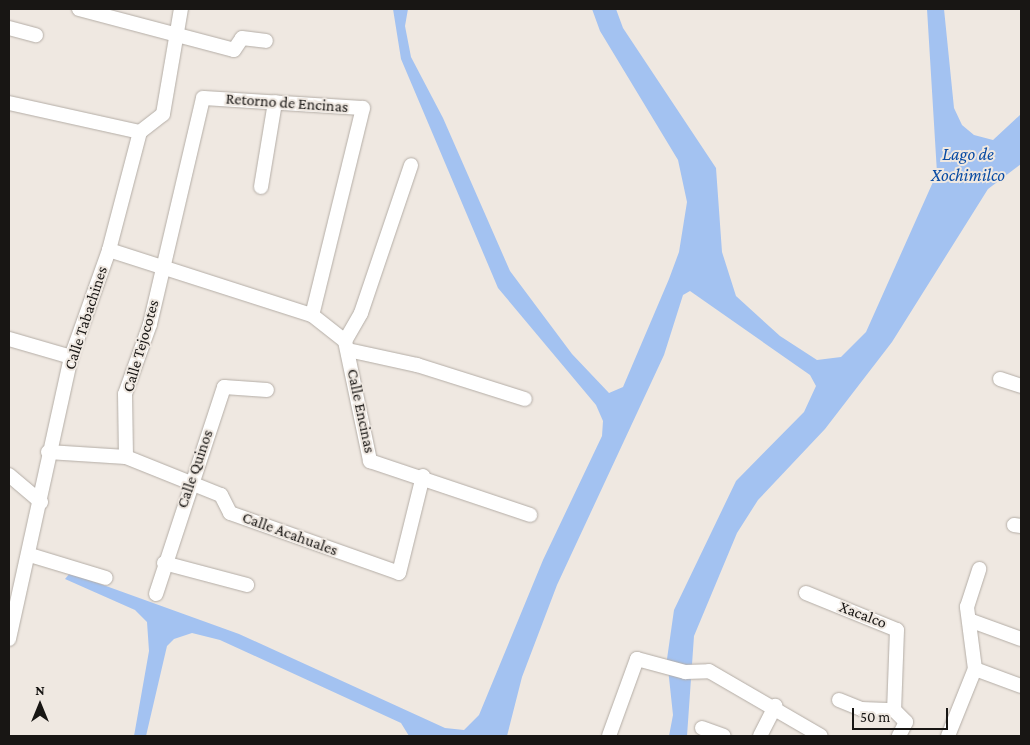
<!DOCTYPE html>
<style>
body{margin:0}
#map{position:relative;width:1030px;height:745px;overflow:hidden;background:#efe8e1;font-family:"Crimson Pro",serif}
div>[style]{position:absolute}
.water>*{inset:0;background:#a3c2f1}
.roads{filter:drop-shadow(0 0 1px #b4ada6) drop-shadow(0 0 1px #b4ada6)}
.minor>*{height:14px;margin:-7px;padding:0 7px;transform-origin:7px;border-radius:7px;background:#fff}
span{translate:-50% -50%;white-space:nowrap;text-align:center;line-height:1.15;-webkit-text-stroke:4px #efe8e1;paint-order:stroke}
.street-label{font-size:16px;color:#181614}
.water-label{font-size:18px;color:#084ba4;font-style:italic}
.frame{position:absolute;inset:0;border:10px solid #181614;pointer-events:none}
.north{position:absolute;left:15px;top:680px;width:50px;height:50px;-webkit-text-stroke:4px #efe8e1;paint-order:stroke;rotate:0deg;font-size:14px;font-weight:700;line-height:20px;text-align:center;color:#181614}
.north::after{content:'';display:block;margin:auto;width:18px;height:22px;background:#181614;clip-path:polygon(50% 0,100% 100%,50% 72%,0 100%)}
.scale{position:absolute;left:852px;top:708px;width:96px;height:22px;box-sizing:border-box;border:2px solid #181614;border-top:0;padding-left:6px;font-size:15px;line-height:18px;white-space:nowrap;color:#181614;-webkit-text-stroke:4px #efe8e1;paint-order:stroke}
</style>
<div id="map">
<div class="water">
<div style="clip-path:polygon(393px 9px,408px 9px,405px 26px,411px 57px,443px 118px,510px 271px,572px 354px,609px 393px,623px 387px,669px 279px,679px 252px,687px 202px,678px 160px,600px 31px,592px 9px,616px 9px,623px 28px,716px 168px,722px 252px,736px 296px,780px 336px,817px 360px,841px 357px,866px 332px,937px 173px,927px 9px,944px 9px,954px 108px,962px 125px,974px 135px,993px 140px,1021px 114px,1021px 164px,988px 189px,892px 342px,825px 429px,758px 500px,737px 533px,694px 636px,687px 736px,669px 736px,673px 715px,667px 659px,674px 610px,736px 481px,804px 412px,816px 386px,810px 375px,690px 291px,683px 295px,664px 355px,557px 585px,522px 677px,507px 736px,409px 736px,401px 723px,220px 640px,192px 633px,174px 639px,167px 646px,146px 736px,134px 736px,149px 651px,147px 622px,135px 610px,65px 579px,70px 573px,239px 634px,445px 728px,464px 730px,479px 715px,543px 560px,602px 436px,603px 421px,596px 405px,498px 288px,401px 59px)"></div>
</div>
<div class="roads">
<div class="minor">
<div style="left:79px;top:9px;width:160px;rotate:14.8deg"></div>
<div style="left:234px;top:50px;width:14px;rotate:-56deg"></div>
<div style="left:242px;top:38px;width:24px;rotate:7deg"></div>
<div style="left:9px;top:28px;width:28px;rotate:15deg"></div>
<div style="left:9px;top:103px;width:134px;rotate:12.5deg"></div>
<div style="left:261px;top:187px;width:86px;rotate:-80.6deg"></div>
<div style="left:109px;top:250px;width:213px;rotate:17.8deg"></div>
<div style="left:312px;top:315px;width:42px;rotate:38.2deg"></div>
<div style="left:345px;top:341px;width:123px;rotate:78.2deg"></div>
<div style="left:370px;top:461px;width:169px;rotate:18.6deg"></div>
<div style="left:9px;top:339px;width:65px;rotate:16.2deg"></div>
<div style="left:345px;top:341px;width:32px;rotate:-60deg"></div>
<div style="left:361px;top:313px;width:156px;rotate:-71.3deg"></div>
<div style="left:348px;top:350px;width:71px;rotate:12.3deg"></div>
<div style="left:417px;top:365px;width:113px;rotate:17.5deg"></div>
<div style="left:1000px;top:379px;width:22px;rotate:18deg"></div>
<div style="left:48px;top:452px;width:78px;rotate:3.7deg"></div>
<div style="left:126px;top:457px;width:102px;rotate:21.8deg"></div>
<div style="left:221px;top:495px;width:20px;rotate:63deg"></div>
<div style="left:230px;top:513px;width:179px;rotate:19.5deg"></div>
<div style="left:399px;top:573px;width:100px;rotate:-76.1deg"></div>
<div style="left:126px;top:457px;width:63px;rotate:-90.9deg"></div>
<div style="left:125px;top:394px;width:74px;rotate:-70.3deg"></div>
<div style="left:150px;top:324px;width:232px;rotate:-76.8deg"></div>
<div style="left:203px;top:98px;width:160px;rotate:3.6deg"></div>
<div style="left:363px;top:108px;width:213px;rotate:103.8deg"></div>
<div style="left:9px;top:475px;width:42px;rotate:40.2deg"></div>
<div style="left:1014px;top:525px;width:7px;rotate:8deg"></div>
<div style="left:30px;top:555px;width:79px;rotate:16.8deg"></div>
<div style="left:164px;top:563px;width:86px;rotate:14.8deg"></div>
<div style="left:806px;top:593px;width:98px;rotate:22.1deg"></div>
<div style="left:897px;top:630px;width:80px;rotate:92.1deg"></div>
<div style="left:894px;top:710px;width:17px;rotate:45deg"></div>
<div style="left:906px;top:722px;width:16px;rotate:117deg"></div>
<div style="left:156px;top:594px;width:218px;rotate:-71.8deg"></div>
<div style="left:224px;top:387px;width:43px;rotate:4deg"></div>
<div style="left:969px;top:620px;width:55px;rotate:20.1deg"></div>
<div style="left:9px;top:639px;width:289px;rotate:-77.6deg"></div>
<div style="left:71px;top:357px;width:114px;rotate:-70.4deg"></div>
<div style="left:109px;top:250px;width:122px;rotate:-75.3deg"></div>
<div style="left:140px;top:132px;width:29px;rotate:-38deg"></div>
<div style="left:163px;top:114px;width:107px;rotate:-80.3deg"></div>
<div style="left:975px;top:669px;width:49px;rotate:20.3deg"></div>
<div style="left:839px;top:700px;width:24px;rotate:22deg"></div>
<div style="left:861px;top:709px;width:33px;rotate:2deg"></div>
<div style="left:702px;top:728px;width:23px;rotate:20deg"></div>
<div style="left:609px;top:736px;width:82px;rotate:-70deg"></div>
<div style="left:637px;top:659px;width:50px;rotate:15.2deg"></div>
<div style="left:685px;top:672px;width:24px;rotate:-2deg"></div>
<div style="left:709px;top:671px;width:129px;rotate:30.1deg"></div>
<div style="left:760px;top:736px;width:34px;rotate:-63deg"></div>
<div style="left:948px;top:736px;width:72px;rotate:-68.1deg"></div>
<div style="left:975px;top:669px;width:63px;rotate:-97.4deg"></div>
<div style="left:967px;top:607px;width:40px;rotate:-72deg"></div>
</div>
</div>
<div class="street-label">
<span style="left:287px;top:103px;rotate:4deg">Retorno de Encinas</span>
<span style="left:86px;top:318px;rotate:-72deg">Calle Tabachines</span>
<span style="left:141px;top:346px;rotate:-74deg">Calle Tejocotes</span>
<span style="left:361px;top:411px;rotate:78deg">Calle Encinas</span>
<span style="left:195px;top:469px;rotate:-71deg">Calle Quinos</span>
<span style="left:290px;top:534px;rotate:20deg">Calle Acahuales</span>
<span style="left:863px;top:615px;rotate:21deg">Xacalco</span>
</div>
<div class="water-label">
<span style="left:968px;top:165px">Lago de<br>Xochimilco</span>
</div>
<div class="frame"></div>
<div class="north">N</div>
<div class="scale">50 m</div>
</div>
